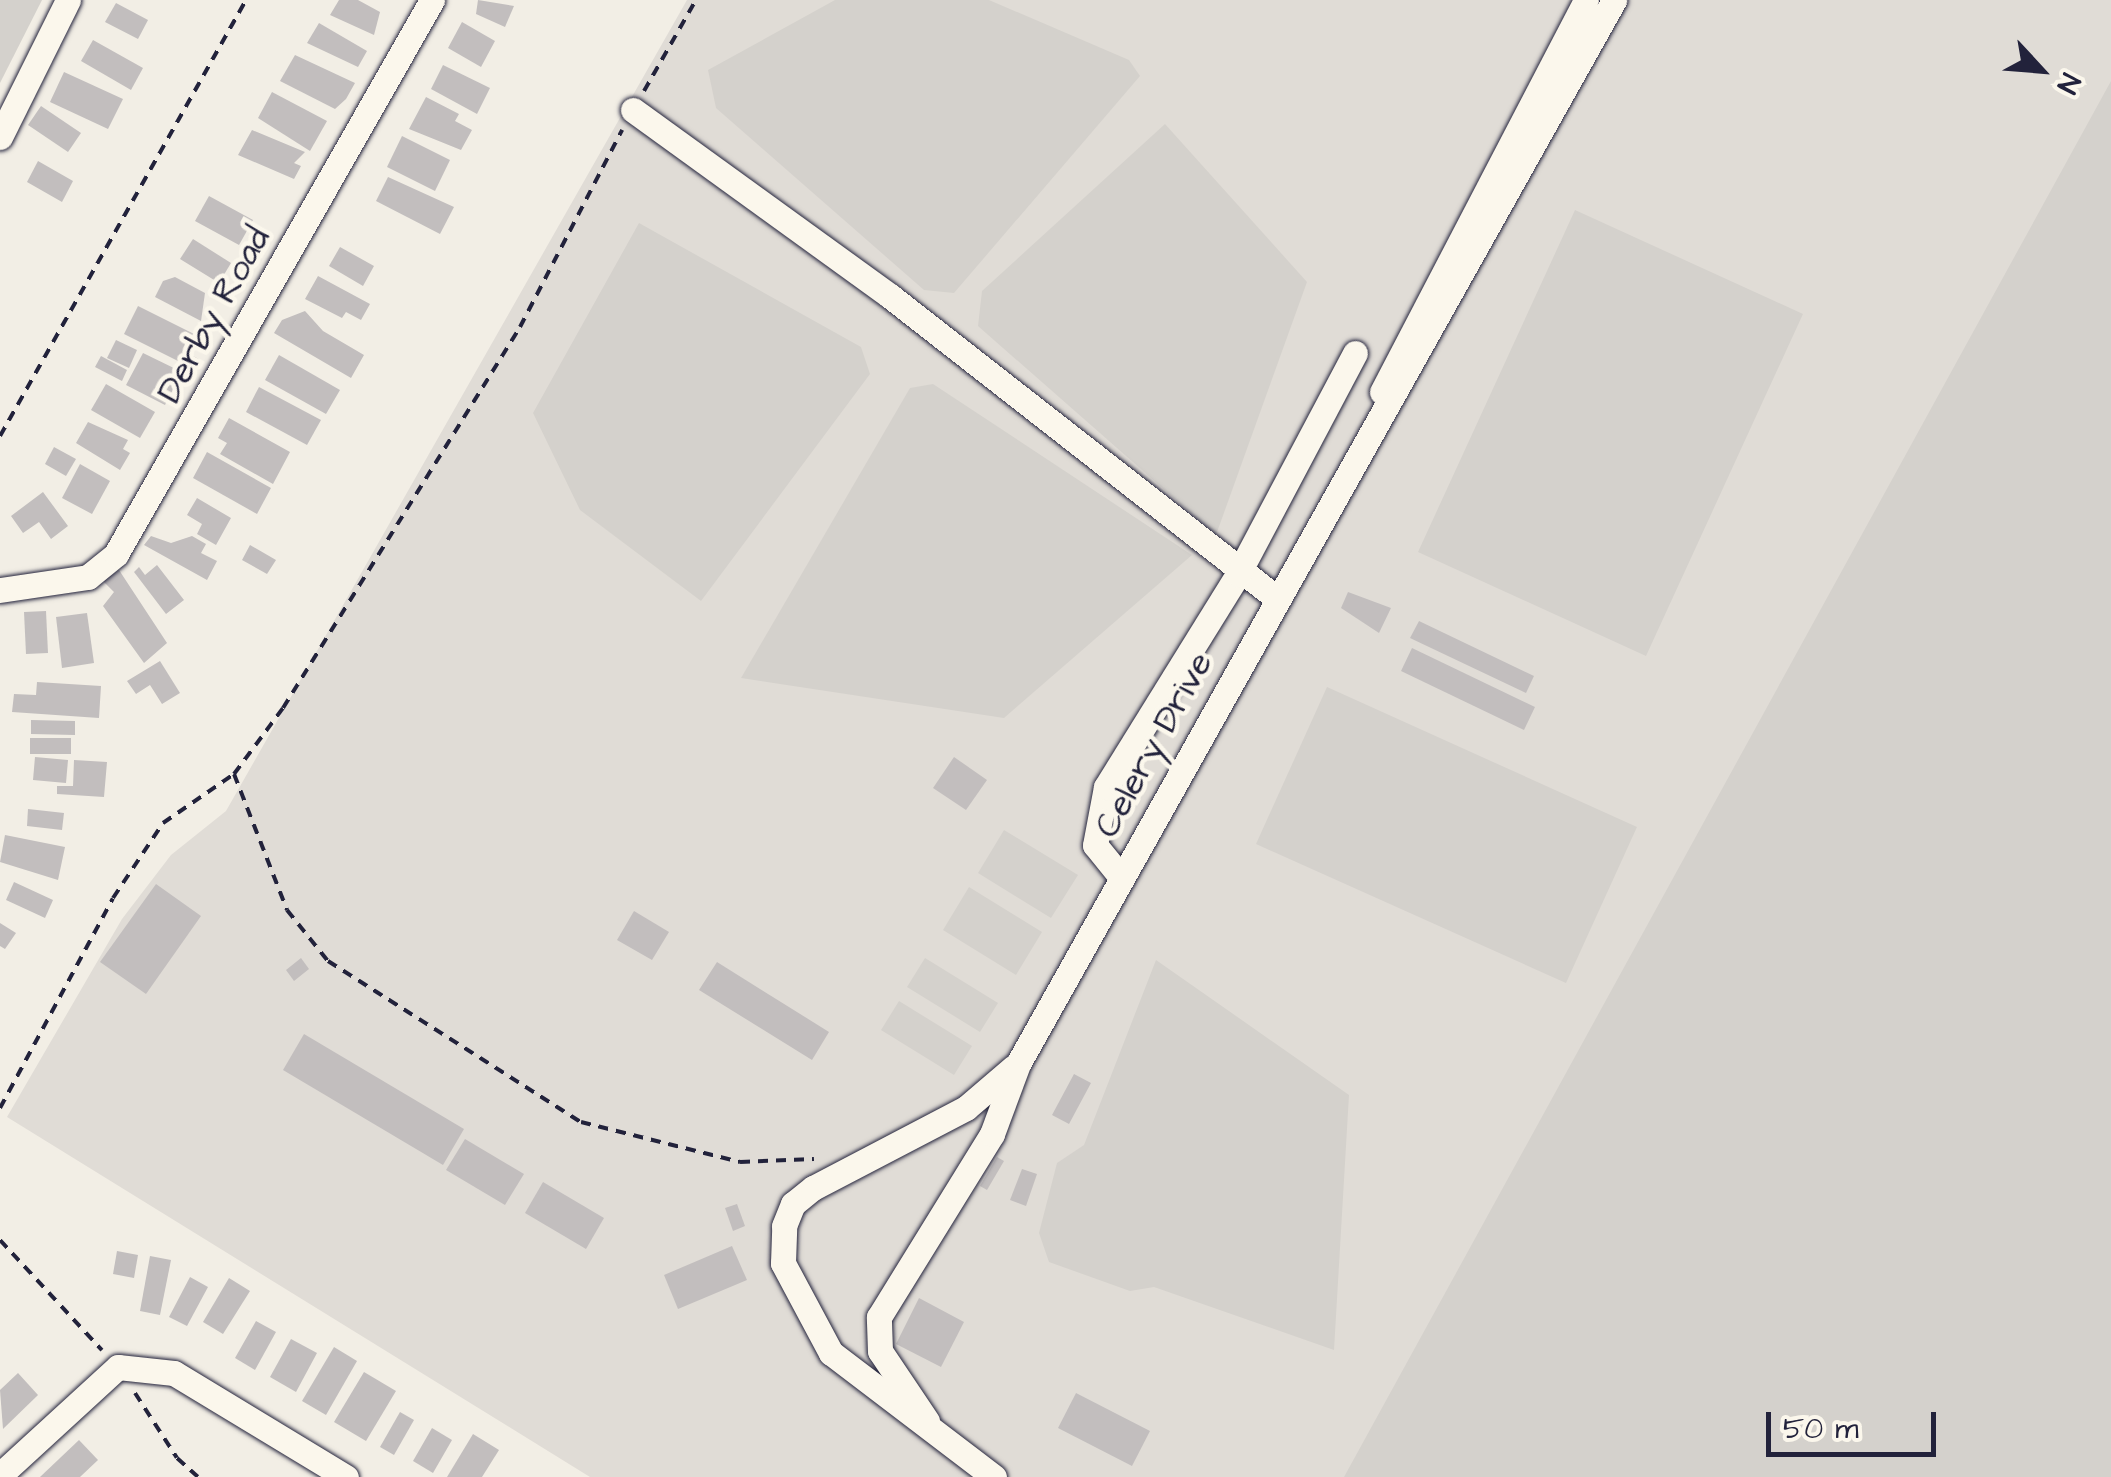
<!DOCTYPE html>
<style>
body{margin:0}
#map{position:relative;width:2111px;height:1477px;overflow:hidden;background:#f2eee5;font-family:"Architects Daughter",sans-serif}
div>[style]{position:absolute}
.built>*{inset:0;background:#e0dcd6}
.green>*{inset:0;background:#d4d1cc}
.building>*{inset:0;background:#c2bebe}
.path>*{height:4px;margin-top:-2px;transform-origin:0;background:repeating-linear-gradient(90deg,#22223b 0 10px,transparent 0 18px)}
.roads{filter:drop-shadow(0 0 2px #22223b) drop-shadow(0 0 2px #22223b)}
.minor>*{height:25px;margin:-12.5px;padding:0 12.5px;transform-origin:12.5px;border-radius:12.5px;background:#fbf7ec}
span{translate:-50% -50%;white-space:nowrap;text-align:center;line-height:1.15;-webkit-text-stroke:9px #fbf7ec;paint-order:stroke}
.street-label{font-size:35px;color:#22223b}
.north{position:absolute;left:1991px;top:20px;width:100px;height:100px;-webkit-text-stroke:8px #fbf7ec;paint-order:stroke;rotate:116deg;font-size:28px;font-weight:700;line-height:40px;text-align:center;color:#22223b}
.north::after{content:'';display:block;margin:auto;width:35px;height:45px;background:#22223b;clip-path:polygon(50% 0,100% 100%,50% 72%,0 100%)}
.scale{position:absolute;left:1766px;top:1412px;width:170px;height:45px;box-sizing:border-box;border:5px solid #22223b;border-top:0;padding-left:12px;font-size:30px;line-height:35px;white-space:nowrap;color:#22223b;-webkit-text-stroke:8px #fbf7ec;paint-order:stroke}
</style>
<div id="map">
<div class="built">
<div style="clip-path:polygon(687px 0,2111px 0,2111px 1477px,590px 1477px,7px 1117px,122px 919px,171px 855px,226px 811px)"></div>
</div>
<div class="green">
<div style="clip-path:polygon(0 0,42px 0,0 83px)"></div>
<div style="clip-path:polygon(835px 0,989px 0,1129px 60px,1140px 76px,954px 293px,924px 290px,716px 108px,708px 70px)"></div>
<div style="clip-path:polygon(2111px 81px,2111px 1477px,1344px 1477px)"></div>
<div style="clip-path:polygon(1165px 124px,1307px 282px,1216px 535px,978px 326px,982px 291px)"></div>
<div style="clip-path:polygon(1575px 210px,1803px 314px,1646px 656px,1418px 552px)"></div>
<div style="clip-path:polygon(639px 223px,861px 347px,870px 374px,701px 601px,580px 510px,533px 413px)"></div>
<div style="clip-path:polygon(933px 384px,1192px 555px,1004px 718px,741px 678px,910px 388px)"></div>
<div style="clip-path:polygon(1327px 687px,1637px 827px,1566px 983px,1256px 844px)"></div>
<div style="clip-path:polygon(1004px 830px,1078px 875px,1051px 918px,978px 873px)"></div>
<div style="clip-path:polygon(969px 887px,1042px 932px,1016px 975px,943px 930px)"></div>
<div style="clip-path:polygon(925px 958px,998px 1003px,980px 1032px,907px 987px)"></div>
<div style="clip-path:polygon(1156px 960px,1349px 1095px,1334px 1350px,1154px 1287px,1130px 1291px,1049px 1262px,1039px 1233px,1057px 1163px,1084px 1145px)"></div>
<div style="clip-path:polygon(899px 1001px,972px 1046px,954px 1075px,881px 1030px)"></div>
</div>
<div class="building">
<div style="clip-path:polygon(339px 0,358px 0,380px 12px,374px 35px,330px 15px)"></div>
<div style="clip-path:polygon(478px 0,514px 6px,505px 27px,476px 14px)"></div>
<div style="clip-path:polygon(116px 3px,148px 20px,138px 39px,105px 22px)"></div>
<div style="clip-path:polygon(462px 22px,495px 41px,481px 67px,448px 48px)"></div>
<div style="clip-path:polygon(319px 23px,367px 51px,358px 67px,307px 43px)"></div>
<div style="clip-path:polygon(93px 40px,143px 68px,131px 90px,81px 61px)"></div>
<div style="clip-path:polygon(295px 55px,355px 83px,346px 99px,335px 109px,280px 81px)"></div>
<div style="clip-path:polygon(443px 65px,490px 88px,477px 114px,431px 89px)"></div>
<div style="clip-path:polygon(64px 72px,123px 99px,108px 129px,50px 102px)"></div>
<div style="clip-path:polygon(272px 92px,327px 121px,310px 151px,258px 118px)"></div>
<div style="clip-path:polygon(426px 97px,459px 114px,455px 121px,472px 130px,461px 150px,409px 129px)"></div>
<div style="clip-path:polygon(41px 106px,81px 133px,68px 152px,28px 125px)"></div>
<div style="clip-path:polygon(252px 130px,305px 152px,294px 163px,301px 166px,294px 179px,238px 155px)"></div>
<div style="clip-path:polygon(402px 136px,450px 160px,435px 191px,387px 167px)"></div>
<div style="clip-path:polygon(38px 161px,73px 181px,62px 202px,27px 182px)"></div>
<div style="clip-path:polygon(388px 177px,454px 207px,440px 234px,376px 201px)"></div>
<div style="clip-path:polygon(209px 196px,253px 220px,239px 245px,195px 221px)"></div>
<div style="clip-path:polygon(193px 239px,231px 263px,219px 283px,180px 259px)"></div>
<div style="clip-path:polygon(340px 247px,374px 266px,363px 286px,329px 266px)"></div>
<div style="clip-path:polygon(318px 276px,370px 304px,361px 320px,346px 312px,342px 318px,305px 299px)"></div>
<div style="clip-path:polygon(175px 277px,205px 293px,201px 321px,155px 297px,163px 281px)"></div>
<div style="clip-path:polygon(138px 306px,200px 337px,191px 355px,199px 359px,194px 369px,124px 334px)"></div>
<div style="clip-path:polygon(305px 311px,323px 331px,364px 355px,351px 378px,274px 333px,282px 320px)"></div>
<div style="clip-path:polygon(116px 340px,137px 350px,129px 368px,107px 358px)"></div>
<div style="clip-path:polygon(143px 353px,182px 372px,165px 405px,126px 385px)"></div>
<div style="clip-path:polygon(279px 355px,340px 390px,326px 414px,265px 380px)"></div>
<div style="clip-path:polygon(101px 356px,127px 370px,122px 381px,95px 367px)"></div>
<div style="clip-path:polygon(106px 384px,155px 412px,140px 438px,91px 410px)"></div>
<div style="clip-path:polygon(259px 387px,321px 420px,307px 445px,246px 412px)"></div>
<div style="clip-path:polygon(229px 418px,290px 452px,273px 484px,220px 454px,227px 443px,218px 438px)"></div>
<div style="clip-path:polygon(88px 422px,128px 440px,123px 449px,130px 453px,120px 470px,76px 443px)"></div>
<div style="clip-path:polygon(54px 447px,76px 459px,66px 476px,45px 464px)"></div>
<div style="clip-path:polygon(207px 452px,271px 488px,257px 514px,193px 478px)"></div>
<div style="clip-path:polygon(80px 464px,110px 481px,92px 514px,62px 498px)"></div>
<div style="clip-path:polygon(43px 492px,68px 526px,51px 539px,39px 522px,23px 533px,11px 516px)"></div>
<div style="clip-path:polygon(197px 498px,231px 518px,216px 545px,197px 534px,202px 524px,187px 515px)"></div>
<div style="clip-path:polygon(151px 536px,171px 543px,192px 536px,206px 544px,201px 553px,217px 561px,207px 580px,144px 545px)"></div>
<div style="clip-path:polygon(250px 545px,276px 560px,267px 574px,242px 560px)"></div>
<div style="clip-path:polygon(157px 565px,184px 600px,166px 614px,134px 572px,139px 567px,145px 575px)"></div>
<div style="clip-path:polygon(119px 570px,167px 643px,144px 663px,103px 606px,114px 592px,103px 581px)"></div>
<div style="clip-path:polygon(1348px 592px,1391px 608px,1379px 633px,1341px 608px)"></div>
<div style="clip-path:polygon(46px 611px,48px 653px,26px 654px,24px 612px)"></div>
<div style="clip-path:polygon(87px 613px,94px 663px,62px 668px,56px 617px)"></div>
<div style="clip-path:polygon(1419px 621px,1534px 676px,1526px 693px,1410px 638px)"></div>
<div style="clip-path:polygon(1412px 648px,1535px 707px,1524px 730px,1401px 671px)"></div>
<div style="clip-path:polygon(160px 661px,180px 693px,162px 704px,150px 685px,136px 694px,127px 681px)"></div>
<div style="clip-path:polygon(37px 682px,101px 686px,99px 718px,12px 712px,14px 694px,36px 695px)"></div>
<div style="clip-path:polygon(31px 720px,75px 721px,75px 735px,31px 734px)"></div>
<div style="clip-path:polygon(30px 738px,71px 738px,71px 754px,30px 754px)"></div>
<div style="clip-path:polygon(35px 757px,68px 760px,66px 783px,33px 780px)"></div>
<div style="clip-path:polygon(954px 757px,987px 780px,966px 810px,933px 788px)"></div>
<div style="clip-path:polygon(74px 760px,107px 762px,104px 797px,57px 794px,57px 786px,73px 786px)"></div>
<div style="clip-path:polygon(28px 809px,64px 813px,62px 830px,27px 826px)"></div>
<div style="clip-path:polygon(5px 835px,65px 847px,58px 880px,0 862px)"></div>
<div style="clip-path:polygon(14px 882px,53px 900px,45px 918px,6px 900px)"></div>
<div style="clip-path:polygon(156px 884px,201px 916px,146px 994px,100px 962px)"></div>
<div style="clip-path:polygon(634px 911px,669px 932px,652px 960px,617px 940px)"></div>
<div style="clip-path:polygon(0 923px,16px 933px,5px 949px,0 946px)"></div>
<div style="clip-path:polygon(301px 958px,309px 969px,294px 981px,286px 970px)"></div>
<div style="clip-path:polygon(717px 962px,829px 1032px,812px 1060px,699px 990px)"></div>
<div style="clip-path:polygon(304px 1034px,464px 1129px,443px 1165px,283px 1070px)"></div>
<div style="clip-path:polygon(1074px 1074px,1091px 1083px,1069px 1124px,1052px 1115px)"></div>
<div style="clip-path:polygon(465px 1139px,524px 1174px,505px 1205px,446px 1170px)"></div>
<div style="clip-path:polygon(997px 1157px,1004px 1161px,987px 1190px,980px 1186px)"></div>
<div style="clip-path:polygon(1022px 1169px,1037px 1174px,1026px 1206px,1010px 1200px)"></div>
<div style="clip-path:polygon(543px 1182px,604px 1218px,586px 1249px,525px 1213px)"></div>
<div style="clip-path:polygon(737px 1204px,745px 1226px,733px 1231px,725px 1208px)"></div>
<div style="clip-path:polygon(732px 1246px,747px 1280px,678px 1309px,664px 1275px)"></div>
<div style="clip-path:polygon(117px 1251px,138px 1255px,134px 1278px,113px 1274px)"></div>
<div style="clip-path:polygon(150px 1256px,171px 1260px,160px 1315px,140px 1311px)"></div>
<div style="clip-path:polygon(190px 1277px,208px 1287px,187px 1326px,169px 1317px)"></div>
<div style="clip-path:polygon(229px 1278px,250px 1291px,223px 1334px,203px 1322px)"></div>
<div style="clip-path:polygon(919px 1298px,964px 1322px,941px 1367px,896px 1344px)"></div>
<div style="clip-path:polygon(256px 1321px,276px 1332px,255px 1370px,235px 1358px)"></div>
<div style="clip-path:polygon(291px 1339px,317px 1353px,296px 1392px,270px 1377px)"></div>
<div style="clip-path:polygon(334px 1347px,357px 1361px,326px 1415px,302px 1401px)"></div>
<div style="clip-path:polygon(364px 1372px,396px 1391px,366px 1441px,334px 1422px)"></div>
<div style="clip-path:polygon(18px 1373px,38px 1395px,3px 1429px,0 1390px)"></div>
<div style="clip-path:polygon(1076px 1393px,1150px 1431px,1132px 1466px,1058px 1428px)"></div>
<div style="clip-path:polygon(400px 1412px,414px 1420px,394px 1455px,380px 1447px)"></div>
<div style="clip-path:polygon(432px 1428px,452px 1440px,433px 1473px,413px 1461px)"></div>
<div style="clip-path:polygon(473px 1434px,499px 1450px,482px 1477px,447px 1477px)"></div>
<div style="clip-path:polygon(79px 1440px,98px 1460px,80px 1477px,40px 1477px)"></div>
</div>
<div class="path">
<div style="left:644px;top:91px;width:105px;rotate:-60.3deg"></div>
<div style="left:0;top:436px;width:501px;rotate:-60.57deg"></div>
<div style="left:234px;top:774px;width:146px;rotate:68.7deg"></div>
<div style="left:287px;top:910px;width:65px;rotate:51.2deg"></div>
<div style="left:328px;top:961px;width:300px;rotate:32.5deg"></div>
<div style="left:581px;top:1122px;width:164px;rotate:14.1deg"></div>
<div style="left:740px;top:1162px;width:74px;rotate:-2.3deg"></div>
<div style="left:0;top:1108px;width:238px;rotate:-61.7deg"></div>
<div style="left:113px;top:898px;width:90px;rotate:-56.3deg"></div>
<div style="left:163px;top:823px;width:86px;rotate:-34.6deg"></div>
<div style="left:234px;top:774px;width:82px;rotate:-53.4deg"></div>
<div style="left:283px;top:708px;width:449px;rotate:-58.1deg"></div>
<div style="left:520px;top:327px;width:222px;rotate:-62.6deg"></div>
<div style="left:0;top:1240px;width:150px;rotate:47.2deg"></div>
<div style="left:135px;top:1393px;width:77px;rotate:57.1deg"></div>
<div style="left:177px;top:1458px;width:28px;rotate:42deg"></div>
</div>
<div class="roads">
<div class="minor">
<div style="left:633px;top:110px;width:317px;rotate:35.9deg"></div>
<div style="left:890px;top:296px;width:490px;rotate:38deg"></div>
<div style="left:0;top:137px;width:153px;rotate:-63.6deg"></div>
<div style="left:1382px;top:392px;width:442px;rotate:-62.5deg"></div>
<div style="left:0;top:590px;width:89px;rotate:-8.4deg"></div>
<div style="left:88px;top:577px;width:36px;rotate:-39deg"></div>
<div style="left:116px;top:554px;width:638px;rotate:-60.3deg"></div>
<div style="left:1121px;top:877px;width:41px;rotate:-129.1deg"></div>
<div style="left:1095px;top:845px;width:59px;rotate:-79.3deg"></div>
<div style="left:1106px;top:787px;width:251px;rotate:-58.2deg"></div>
<div style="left:1238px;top:574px;width:250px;rotate:-62.1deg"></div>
<div style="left:927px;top:1421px;width:84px;rotate:-123.9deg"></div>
<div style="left:880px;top:1351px;width:34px;rotate:-92deg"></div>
<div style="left:879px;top:1317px;width:215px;rotate:-58.3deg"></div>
<div style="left:992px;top:1134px;width:75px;rotate:-69.6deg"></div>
<div style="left:1018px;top:1064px;width:1220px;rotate:-60.74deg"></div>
<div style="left:0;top:1475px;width:160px;rotate:-42.5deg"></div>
<div style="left:118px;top:1367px;width:56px;rotate:6.1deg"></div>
<div style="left:174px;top:1373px;width:201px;rotate:31.2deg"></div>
<div style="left:994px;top:1477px;width:205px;rotate:-142.7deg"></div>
<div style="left:831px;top:1353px;width:102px;rotate:-118.1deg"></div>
<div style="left:783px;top:1263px;width:37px;rotate:-88deg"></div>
<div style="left:784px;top:1226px;width:24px;rotate:-68deg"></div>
<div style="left:793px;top:1204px;width:26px;rotate:-39deg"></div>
<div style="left:813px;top:1188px;width:173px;rotate:-27.6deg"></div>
<div style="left:966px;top:1108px;width:63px;rotate:-40.5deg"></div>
</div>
</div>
<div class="street-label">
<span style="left:214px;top:315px;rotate:-61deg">Derby Road</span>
<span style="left:1154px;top:745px;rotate:-61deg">Celery Drive</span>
</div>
<div class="north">N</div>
<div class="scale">50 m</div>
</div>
